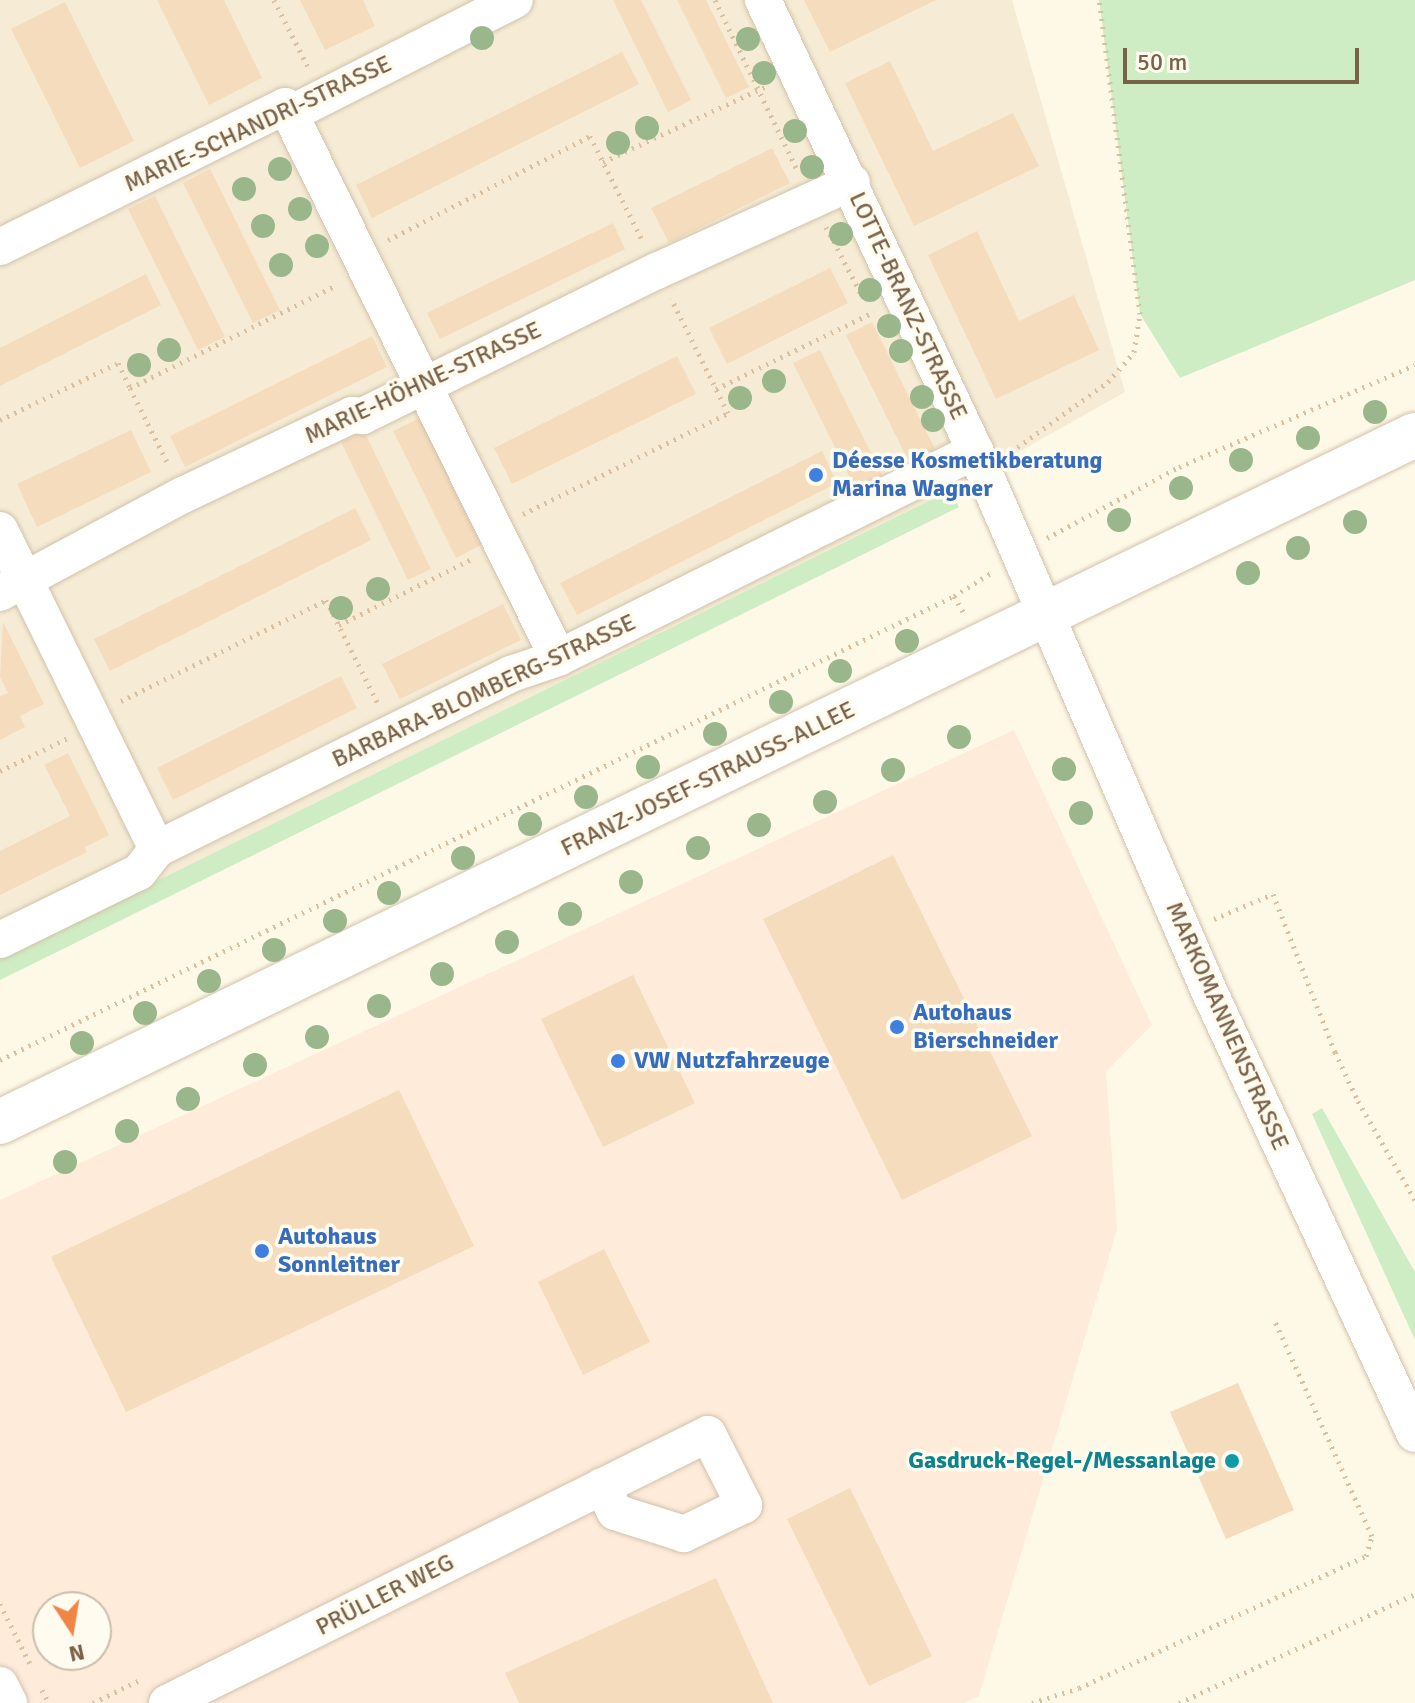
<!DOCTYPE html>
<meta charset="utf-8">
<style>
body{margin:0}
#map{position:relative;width:1415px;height:1703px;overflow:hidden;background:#fef9e7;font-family:Signika,sans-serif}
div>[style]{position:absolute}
.residential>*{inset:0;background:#f6ecd5}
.commercial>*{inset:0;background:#ffebda}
.green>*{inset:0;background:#ceedc4}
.building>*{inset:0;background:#f5dcbd}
.path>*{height:5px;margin-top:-2.5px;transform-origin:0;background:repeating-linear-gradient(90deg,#dbc09f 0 2px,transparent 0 8px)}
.roads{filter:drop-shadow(0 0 2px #d1c2ab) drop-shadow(0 0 2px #d1c2ab)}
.street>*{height:36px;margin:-18px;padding:0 18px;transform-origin:18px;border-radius:18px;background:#fff}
.secondary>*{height:44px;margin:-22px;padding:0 22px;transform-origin:22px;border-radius:22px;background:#fff}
.trees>*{width:24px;height:24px;margin:-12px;border-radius:50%;background:#9ab78b}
.dots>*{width:22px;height:22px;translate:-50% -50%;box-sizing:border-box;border:4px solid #fffbef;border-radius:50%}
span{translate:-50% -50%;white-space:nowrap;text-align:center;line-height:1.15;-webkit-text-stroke:7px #fffbef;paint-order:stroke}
.street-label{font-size:24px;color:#7a6249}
.shop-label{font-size:24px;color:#366cbe;font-weight:700}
.left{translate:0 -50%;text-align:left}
.culture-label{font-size:24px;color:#0d838f;font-weight:700}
.right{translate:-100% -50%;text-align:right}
.north{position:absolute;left:32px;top:1591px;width:80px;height:80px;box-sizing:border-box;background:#fffbef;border:2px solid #cabead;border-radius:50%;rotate:168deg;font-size:22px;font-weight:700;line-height:32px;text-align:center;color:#7a6249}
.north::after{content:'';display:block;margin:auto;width:28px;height:36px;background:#ef8645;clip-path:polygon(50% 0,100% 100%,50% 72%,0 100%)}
.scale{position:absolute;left:1123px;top:48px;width:236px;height:36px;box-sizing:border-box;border:4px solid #7a6249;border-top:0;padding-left:10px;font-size:24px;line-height:28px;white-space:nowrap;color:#7a6249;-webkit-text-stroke:6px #fffbef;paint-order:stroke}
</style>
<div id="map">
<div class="residential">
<div style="clip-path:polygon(0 0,1012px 0,1125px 392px,951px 490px,0 958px)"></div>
</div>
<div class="commercial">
<div style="clip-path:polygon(evenodd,1014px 730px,1152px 1025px,1106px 1072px,1117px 1229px,979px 1696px,964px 1703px,0 1703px,0 1200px,1014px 730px,48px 1607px,96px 1607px,96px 1655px,48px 1655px,48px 1607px)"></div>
</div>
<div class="green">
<div style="clip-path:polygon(1099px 0,1415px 0,1415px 280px,1180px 378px,1140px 314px)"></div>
<div style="clip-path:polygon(951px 490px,959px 507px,0 980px,0 958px)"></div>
<div style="clip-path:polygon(1322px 1108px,1415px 1272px,1415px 1340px,1312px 1114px)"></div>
</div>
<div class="building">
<div style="clip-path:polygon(157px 0,224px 0,262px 78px,209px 105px)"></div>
<div style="clip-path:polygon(300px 0,363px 0,375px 26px,325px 50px)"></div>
<div style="clip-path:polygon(613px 0,641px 0,691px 100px,668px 112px)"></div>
<div style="clip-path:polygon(677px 0,706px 0,749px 87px,726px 98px)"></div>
<div style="clip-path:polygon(804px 0,936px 0,830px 52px)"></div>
<div style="clip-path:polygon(65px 2px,134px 141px,80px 168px,11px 29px)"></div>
<div style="clip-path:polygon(622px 52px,639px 84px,372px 218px,356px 185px)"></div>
<div style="clip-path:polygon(890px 61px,933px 151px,1013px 113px,1039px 166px,914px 226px,845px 83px)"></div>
<div style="clip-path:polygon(772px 148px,790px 183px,669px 243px,651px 208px)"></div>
<div style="clip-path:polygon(210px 169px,280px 310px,253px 323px,183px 183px)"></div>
<div style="clip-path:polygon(155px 196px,225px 337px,198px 350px,128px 209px)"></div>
<div style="clip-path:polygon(613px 223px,625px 249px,440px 339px,427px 313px)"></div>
<div style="clip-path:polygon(977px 231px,1019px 321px,1074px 295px,1099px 350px,996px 399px,928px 255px)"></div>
<div style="clip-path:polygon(830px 268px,848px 303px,727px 364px,709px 328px)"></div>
<div style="clip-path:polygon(146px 274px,161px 305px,0 386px,0 348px)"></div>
<div style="clip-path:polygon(872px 322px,935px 449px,909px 462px,846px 335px)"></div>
<div style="clip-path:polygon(372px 336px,387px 367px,185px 467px,170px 436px)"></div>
<div style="clip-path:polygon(820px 350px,883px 477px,856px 490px,793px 363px)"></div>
<div style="clip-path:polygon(677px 356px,696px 394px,512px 484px,494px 448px)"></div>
<div style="clip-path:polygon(420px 418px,483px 544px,456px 558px,393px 431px)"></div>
<div style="clip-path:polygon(131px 430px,151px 472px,37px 527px,17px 484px)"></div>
<div style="clip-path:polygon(364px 431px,431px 569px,408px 580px,341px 442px)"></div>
<div style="clip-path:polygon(822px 451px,837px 483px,577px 615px,560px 583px)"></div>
<div style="clip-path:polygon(355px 508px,371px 540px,110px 671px,94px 639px)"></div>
<div style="clip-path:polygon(503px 604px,521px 640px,400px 699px,382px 664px)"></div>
<div style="clip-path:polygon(3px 622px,44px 704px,20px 716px,25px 727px,0 740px,0 696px,8px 693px,0 677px)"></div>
<div style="clip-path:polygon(341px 676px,357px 708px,173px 800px,157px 768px)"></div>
<div style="clip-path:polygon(68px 753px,109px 835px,85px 847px,87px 852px,0 895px,0 851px,70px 816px,44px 765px)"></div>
<div style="clip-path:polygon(893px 855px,1032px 1136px,902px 1200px,763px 919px)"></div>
<div style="clip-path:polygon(633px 975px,695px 1103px,603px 1147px,541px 1019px)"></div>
<div style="clip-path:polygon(399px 1090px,474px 1246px,126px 1412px,51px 1257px)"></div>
<div style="clip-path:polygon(604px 1249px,650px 1342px,583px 1375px,538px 1282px)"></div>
<div style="clip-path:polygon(1238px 1383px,1294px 1510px,1226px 1539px,1170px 1412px)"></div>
<div style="clip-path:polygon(850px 1488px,932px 1656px,869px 1686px,787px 1519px)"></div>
<div style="clip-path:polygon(716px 1578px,773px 1703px,519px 1703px,505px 1673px)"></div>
</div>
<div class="path">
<div style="left:274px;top:0;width:75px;rotate:63.1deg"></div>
<div style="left:715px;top:0;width:191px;rotate:64.2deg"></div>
<div style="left:603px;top:162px;width:183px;rotate:-24.9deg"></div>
<div style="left:826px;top:227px;width:78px;rotate:62.4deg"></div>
<div style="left:388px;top:240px;width:227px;rotate:-27.2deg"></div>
<div style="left:590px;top:136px;width:119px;rotate:63.4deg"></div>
<div style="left:130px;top:388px;width:87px;rotate:63.4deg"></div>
<div style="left:716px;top:389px;width:176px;rotate:-26deg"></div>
<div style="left:0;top:420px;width:131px;rotate:-25.8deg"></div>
<div style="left:118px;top:363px;width:28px;rotate:64deg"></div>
<div style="left:130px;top:388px;width:231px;rotate:-26.5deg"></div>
<div style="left:1011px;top:452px;width:120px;rotate:-35.8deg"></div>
<div style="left:1108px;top:382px;width:40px;rotate:-49deg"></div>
<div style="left:1134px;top:352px;width:38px;rotate:-81deg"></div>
<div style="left:1140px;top:314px;width:317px;rotate:-97.4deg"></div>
<div style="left:523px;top:514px;width:229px;rotate:-26.2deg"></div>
<div style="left:728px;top:413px;width:128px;rotate:-116.4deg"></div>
<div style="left:1047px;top:538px;width:150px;rotate:-28.3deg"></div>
<div style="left:1179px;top:467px;width:257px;rotate:-23.4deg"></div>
<div style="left:954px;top:596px;width:20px;rotate:60deg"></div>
<div style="left:339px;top:625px;width:151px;rotate:-26.4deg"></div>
<div style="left:121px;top:701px;width:229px;rotate:-26.2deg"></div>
<div style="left:326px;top:600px;width:116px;rotate:63.4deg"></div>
<div style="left:0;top:771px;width:76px;rotate:-25.9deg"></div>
<div style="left:1214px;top:919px;width:64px;rotate:-23deg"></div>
<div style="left:1273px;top:894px;width:170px;rotate:68.6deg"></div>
<div style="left:1335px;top:1052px;width:54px;rotate:64.9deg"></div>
<div style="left:1358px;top:1101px;width:114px;rotate:60.1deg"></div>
<div style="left:0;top:1060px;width:1061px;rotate:-25.94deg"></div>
<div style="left:954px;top:596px;width:44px;rotate:-31.9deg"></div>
<div style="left:0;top:1604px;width:69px;rotate:63.4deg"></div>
<div style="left:42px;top:1690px;width:15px;rotate:62deg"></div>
<div style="left:93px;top:1703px;width:55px;rotate:-26.1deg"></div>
<div style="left:1032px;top:1703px;width:49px;rotate:-17.7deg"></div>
<div style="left:1079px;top:1688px;width:316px;rotate:-24.7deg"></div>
<div style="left:1366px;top:1556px;width:21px;rotate:-73deg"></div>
<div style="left:1372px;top:1536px;width:236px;rotate:-114.3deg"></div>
<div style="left:1179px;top:1703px;width:260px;rotate:-24.8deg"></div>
</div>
<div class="roads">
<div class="street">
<div style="left:763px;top:0;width:498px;rotate:64.8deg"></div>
<div style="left:975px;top:451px;width:591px;rotate:66.56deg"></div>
<div style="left:1210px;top:993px;width:486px;rotate:65.1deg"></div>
<div style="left:290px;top:114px;width:606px;rotate:63.77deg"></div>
<div style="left:0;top:247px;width:318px;rotate:-26.3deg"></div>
<div style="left:285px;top:106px;width:9px;rotate:58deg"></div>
<div style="left:290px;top:114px;width:252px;rotate:-26.9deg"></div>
<div style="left:0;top:530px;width:356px;rotate:63.8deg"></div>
<div style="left:0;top:593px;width:208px;rotate:-28.2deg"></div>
<div style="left:183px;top:495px;width:187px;rotate:-25.3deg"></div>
<div style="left:352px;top:415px;width:11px;rotate:5deg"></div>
<div style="left:363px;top:416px;width:328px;rotate:-26.3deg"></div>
<div style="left:657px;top:271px;width:214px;rotate:-24.5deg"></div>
<div style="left:0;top:940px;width:155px;rotate:-26.1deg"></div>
<div style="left:139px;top:872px;width:29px;rotate:-52deg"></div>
<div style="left:157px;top:849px;width:395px;rotate:-26.3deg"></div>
<div style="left:511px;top:674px;width:50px;rotate:-18.8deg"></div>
<div style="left:558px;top:658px;width:466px;rotate:-26.4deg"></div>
<div style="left:0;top:1685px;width:20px;rotate:63deg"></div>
<div style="left:167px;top:1703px;width:604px;rotate:-26.44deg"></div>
<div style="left:708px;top:1434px;width:80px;rotate:63.1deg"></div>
<div style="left:744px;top:1505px;width:67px;rotate:154.2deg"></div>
<div style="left:684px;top:1534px;width:72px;rotate:-162.3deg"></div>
<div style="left:615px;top:1512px;width:29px;rotate:-117deg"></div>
</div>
<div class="secondary">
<div style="left:0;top:1122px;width:1573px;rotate:-25.9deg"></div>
</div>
</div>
<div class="trees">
<div style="left:482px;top:38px"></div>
<div style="left:748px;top:39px"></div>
<div style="left:764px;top:73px"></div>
<div style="left:647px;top:128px"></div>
<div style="left:795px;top:131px"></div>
<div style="left:618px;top:143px"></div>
<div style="left:812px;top:167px"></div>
<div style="left:280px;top:169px"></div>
<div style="left:244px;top:189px"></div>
<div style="left:300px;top:209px"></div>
<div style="left:263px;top:226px"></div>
<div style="left:841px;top:234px"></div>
<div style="left:317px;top:246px"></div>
<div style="left:281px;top:265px"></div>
<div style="left:870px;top:290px"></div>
<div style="left:889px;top:326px"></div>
<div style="left:169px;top:350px"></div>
<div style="left:901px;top:351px"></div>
<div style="left:139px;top:365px"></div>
<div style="left:774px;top:381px"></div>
<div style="left:922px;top:397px"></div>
<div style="left:740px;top:398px"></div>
<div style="left:1375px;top:412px"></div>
<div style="left:933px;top:420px"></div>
<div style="left:1308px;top:438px"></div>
<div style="left:1241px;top:460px"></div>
<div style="left:1181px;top:488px"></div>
<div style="left:1119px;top:520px"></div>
<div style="left:1355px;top:522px"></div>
<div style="left:1298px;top:548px"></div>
<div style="left:1248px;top:573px"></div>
<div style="left:378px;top:589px"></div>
<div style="left:341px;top:608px"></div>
<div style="left:907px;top:641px"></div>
<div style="left:840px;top:671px"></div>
<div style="left:781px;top:702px"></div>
<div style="left:715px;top:734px"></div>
<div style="left:959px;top:737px"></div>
<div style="left:648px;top:767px"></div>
<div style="left:1064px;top:769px"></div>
<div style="left:893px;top:770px"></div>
<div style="left:586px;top:797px"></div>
<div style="left:825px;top:802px"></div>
<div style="left:1081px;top:813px"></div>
<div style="left:530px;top:824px"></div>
<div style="left:759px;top:825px"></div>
<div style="left:698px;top:848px"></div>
<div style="left:463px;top:858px"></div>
<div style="left:631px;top:882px"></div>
<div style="left:389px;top:893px"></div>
<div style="left:570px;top:914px"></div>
<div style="left:335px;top:921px"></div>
<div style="left:507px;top:942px"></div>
<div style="left:274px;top:950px"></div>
<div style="left:442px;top:974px"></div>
<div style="left:209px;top:981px"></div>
<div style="left:379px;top:1006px"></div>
<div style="left:145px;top:1013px"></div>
<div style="left:317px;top:1037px"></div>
<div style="left:82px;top:1043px"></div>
<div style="left:255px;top:1065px"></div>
<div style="left:188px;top:1099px"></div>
<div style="left:127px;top:1131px"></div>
<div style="left:65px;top:1162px"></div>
</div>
<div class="dots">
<div style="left:816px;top:475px;background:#3f7fe0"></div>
<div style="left:897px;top:1027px;background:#3f7fe0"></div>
<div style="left:618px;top:1061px;background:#3f7fe0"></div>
<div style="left:262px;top:1251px;background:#3f7fe0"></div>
<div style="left:1232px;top:1461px;background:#0f9aa8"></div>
</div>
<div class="street-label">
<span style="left:258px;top:124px;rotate:-25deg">MARIE-SCHANDRI-STRASSE</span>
<span style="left:908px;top:306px;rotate:65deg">LOTTE-BRANZ-STRASSE</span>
<span style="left:423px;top:383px;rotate:-25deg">MARIE-HÖHNE-STRASSE</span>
<span style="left:484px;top:691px;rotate:-25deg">BARBARA-BLOMBERG-STRASSE</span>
<span style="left:708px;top:779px;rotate:-26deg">FRANZ-JOSEF-STRAUSS-ALLEE</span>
<span style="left:1227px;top:1026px;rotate:66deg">MARKOMANNENSTRASSE</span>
<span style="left:385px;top:1595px;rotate:-27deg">PRÜLLER WEG</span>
</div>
<div class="shop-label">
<span class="left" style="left:832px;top:475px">Déesse Kosmetikberatung<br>Marina Wagner</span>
<span class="left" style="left:913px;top:1027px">Autohaus<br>Bierschneider</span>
<span class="left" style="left:634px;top:1061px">VW Nutzfahrzeuge</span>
<span class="left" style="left:278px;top:1251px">Autohaus<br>Sonnleitner</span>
</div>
<div class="culture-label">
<span class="right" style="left:1216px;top:1461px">Gasdruck-Regel-/Messanlage</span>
</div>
<div class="north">N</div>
<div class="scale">50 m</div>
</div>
